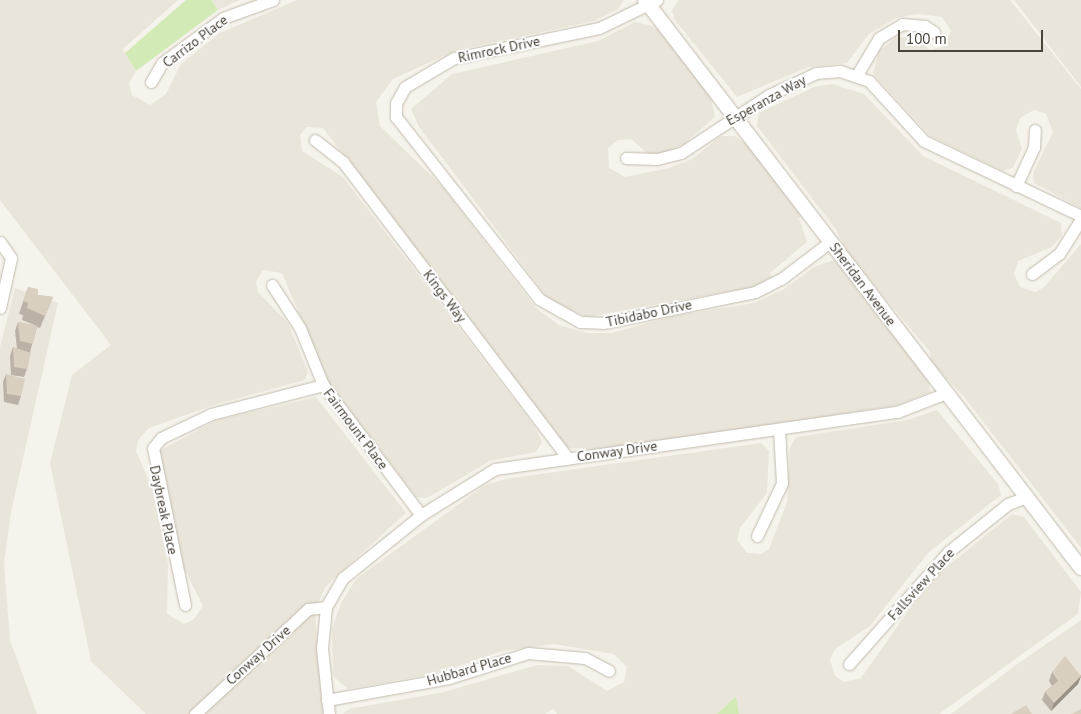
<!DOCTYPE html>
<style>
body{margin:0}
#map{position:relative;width:1081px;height:714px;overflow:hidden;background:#f6f3ec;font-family:"PT Sans",sans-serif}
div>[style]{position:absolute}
.residential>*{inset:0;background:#eae5da}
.green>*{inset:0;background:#d2eab5}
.roads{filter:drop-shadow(0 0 1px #c2bbae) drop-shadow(0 0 1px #c2bbae)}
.minor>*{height:11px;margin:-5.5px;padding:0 5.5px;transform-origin:5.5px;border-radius:5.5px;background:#fff}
.tertiary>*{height:14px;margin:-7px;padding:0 7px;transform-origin:7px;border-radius:7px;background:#fff}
.wall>*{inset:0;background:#bab2a6}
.shaded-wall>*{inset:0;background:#979187}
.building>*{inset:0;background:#d8cfc1}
span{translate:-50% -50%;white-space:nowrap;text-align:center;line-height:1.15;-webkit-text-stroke:4px #fff;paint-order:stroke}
.street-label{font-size:14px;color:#4b4439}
.scale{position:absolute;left:898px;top:30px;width:145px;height:22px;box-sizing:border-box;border:2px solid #4b4439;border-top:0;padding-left:6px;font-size:15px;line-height:18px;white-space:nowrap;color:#4b4439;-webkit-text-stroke:4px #fff;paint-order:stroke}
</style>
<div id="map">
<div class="residential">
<div style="clip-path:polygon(0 0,178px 0,123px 49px,136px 71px,129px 83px,132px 95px,150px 105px,166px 94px,181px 64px,220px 33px,297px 0,624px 0,618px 9px,594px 21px,457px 50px,393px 79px,376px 102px,380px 126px,442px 186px,536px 308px,559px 325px,587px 333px,611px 333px,673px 316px,754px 303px,784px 289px,814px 267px,834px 260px,885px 321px,929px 383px,930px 392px,898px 405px,774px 425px,597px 449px,564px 448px,323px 128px,307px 127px,300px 135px,302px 151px,343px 177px,535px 427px,542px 442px,536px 452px,490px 461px,427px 498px,416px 497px,328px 382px,282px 273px,263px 270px,256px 282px,258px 292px,288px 323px,308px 372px,305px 380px,214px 405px,149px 428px,138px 440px,136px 451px,153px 490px,168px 564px,167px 614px,184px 624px,193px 620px,203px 606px,182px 564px,159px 451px,217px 420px,316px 397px,406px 513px,327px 585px,321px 596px,315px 613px,323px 714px,146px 714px,91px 661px,50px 463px,72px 375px,111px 345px,0 200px)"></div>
<div style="clip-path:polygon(211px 0,240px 0,218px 10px)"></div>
<div style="clip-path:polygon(679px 0,1010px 0,1081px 89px,1081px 208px,1034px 183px,1033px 173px,1053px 132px,1046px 114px,1034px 110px,1020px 118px,1016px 130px,1022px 149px,1013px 168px,1003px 171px,930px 136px,873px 74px,879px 51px,896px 37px,912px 37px,930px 50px,943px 47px,951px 31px,942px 17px,918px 14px,896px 18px,869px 34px,847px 63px,809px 67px,737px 97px,674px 19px,672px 10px)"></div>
<div style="clip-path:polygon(1014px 0,1081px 0,1081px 87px)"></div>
<div style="clip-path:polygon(635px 22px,653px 26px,669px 39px,710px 95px,715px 117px,684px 144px,661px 154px,647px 153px,631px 139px,618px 140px,608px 148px,609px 168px,625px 177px,669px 168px,692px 159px,721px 136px,735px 136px,752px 148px,803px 215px,799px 218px,807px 242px,770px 273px,772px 277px,753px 287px,587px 317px,549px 300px,419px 127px,411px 109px,452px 74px,598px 41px)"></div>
<div style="clip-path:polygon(832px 84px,864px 94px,923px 156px,1061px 223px,1062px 235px,1052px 247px,1018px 261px,1014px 274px,1020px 287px,1035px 292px,1044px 287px,1081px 244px,1081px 548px,964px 397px,931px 362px,930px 352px,845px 250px,837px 231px,757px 126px,759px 113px,814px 87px)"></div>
<div style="clip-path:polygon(15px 288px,58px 303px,11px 512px,4px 564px,10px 640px,37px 714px,0 714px,0 347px)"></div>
<div style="clip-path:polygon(937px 410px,998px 484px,1001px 495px,929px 552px,870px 626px,835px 649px,830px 660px,835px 676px,844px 682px,861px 678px,930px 580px,1012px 514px,1024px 517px,1081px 592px,1078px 614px,939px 714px,739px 714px,736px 696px,717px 714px,557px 714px,553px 709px,545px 714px,343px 714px,349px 709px,444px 692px,537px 665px,568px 666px,607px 691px,624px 682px,627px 667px,614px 654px,554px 644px,503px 651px,438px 673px,348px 689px,333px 676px,332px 629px,341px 603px,356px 579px,485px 485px,505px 479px,761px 443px,769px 451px,767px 493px,740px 528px,737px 540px,747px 553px,761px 554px,769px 549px,787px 502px,790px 447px,796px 437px,907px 420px)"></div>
<div style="clip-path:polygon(1081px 620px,1081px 714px,951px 714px,1016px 665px)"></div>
</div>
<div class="green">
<div style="clip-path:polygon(186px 0,211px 0,218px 10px,136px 71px,125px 53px)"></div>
<div style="clip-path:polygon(736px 696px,739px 714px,717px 714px)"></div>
</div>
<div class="roads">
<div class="minor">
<div style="left:657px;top:0;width:64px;rotate:154.2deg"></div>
<div style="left:599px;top:28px;width:148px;rotate:168.3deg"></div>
<div style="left:454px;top:58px;width:57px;rotate:149.4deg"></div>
<div style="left:405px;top:87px;width:18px;rotate:119deg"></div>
<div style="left:396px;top:103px;width:14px;rotate:90deg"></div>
<div style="left:396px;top:117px;width:231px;rotate:51.8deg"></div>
<div style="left:539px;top:299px;width:47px;rotate:29.3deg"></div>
<div style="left:580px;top:322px;width:23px;rotate:2deg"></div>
<div style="left:603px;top:323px;width:155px;rotate:-11.5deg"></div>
<div style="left:755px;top:292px;width:29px;rotate:-27deg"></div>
<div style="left:781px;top:279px;width:61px;rotate:-37.1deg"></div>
<div style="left:857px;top:75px;width:43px;rotate:-59.3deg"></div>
<div style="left:879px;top:38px;width:27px;rotate:-31deg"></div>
<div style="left:902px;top:24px;width:23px;rotate:5deg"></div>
<div style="left:925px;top:26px;width:11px;rotate:34deg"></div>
<div style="left:151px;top:82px;width:22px;rotate:-60deg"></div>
<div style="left:162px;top:63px;width:76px;rotate:-36.4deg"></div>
<div style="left:223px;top:18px;width:53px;rotate:-19.8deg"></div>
<div style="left:315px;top:140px;width:36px;rotate:38deg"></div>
<div style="left:343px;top:162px;width:372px;rotate:52.8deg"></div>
<div style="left:626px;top:158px;width:31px;rotate:2deg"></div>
<div style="left:657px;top:159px;width:25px;rotate:-14deg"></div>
<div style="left:681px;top:153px;width:105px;rotate:-33.4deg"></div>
<div style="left:769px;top:95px;width:52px;rotate:-25.1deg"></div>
<div style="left:816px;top:73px;width:24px;rotate:-5deg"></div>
<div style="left:840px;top:71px;width:31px;rotate:19deg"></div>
<div style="left:869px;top:81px;width:81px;rotate:47.5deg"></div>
<div style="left:924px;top:141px;width:174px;rotate:25.5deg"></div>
<div style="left:1016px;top:186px;width:43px;rotate:-65.2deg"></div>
<div style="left:1034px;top:147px;width:17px;rotate:-87deg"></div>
<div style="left:0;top:242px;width:19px;rotate:55deg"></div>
<div style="left:11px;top:258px;width:51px;rotate:102.4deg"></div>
<div style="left:1032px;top:274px;width:34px;rotate:-37deg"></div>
<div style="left:1059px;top:254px;width:41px;rotate:-57.8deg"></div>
<div style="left:272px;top:285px;width:51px;rotate:56.9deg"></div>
<div style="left:300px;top:328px;width:61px;rotate:68deg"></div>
<div style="left:323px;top:385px;width:163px;rotate:53deg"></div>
<div style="left:757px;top:536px;width:59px;rotate:-64.7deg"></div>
<div style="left:782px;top:483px;width:54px;rotate:-93.2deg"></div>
<div style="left:185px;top:605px;width:160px;rotate:-101.5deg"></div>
<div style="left:153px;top:448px;width:13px;rotate:-51deg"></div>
<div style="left:161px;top:438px;width:55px;rotate:-25.6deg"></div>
<div style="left:211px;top:414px;width:116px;rotate:-14.5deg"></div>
<div style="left:849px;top:664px;width:149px;rotate:-48.5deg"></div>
<div style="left:948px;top:552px;width:77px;rotate:-38.7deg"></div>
<div style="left:1008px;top:504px;width:19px;rotate:-21deg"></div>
<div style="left:327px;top:700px;width:124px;rotate:-10.2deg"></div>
<div style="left:449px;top:678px;width:83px;rotate:-17.6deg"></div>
<div style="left:528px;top:653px;width:57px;rotate:5deg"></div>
<div style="left:585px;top:658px;width:27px;rotate:28deg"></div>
<div style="left:195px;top:714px;width:154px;rotate:-42.9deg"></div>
<div style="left:308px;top:609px;width:18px;rotate:-6deg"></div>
<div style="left:329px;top:714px;width:66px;rotate:-96.1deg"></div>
<div style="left:322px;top:648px;width:41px;rotate:-84.4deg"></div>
<div style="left:326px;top:607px;width:34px;rotate:-60deg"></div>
<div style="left:343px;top:578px;width:100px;rotate:-38.9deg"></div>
<div style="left:421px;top:515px;width:87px;rotate:-31.9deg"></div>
<div style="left:495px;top:469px;width:406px;rotate:-8.1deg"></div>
<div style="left:897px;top:412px;width:53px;rotate:-21.2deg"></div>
</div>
<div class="tertiary">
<div style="left:645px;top:0;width:716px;rotate:52.49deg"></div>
</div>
</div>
<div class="wall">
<div style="clip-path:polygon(28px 287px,38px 295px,53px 297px,40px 328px,37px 327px,30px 352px,27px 369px,24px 377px,11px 375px,10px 356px,13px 347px,17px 349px,15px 331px,18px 322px,37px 326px,22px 320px,23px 315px,19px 314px)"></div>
<div style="clip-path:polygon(6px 374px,21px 396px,18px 405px,4px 402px,3px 382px)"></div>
<div style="clip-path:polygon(1052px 672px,1081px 675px,1081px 676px,1078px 684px,1051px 711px,1042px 700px,1045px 692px,1052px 686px,1049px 681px)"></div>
</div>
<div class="shaded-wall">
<div style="clip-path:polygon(1081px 676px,1078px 684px,1051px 711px,1054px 703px)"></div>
</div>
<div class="building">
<div style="clip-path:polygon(28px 287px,38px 289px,38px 295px,53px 297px,45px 316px,27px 308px,28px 303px,23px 301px)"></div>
<div style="clip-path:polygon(18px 322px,37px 326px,33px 344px,20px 341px)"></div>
<div style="clip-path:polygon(13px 347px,31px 353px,27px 369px,14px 367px)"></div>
<div style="clip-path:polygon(6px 374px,25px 379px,21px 396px,7px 394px)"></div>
<div style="clip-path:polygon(1065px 656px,1081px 676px,1054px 703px,1045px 692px,1058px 681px,1052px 672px)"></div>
<div style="clip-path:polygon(1026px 705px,1032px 714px,1011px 714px)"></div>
<div style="clip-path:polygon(1081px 709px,1081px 714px,1071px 714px)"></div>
</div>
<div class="street-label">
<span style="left:195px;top:41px;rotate:-37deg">Carrizo Place</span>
<span style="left:499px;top:49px;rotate:-12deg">Rimrock Drive</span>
<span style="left:766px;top:100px;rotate:-29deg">Esperanza Way</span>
<span style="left:863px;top:284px;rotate:53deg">Sheridan Avenue</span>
<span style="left:445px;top:296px;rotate:53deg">Kings Way</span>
<span style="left:649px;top:313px;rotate:-12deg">Tibidabo Drive</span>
<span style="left:356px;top:429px;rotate:53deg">Fairmount Place</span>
<span style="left:617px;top:451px;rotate:-8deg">Conway Drive</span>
<span style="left:164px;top:510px;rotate:78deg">Daybreak Place</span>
<span style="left:921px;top:584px;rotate:-48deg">Fallsview Place</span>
<span style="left:258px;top:655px;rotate:-42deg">Conway Drive</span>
<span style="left:469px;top:669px;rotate:-16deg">Hubbard Place</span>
</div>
<div class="scale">100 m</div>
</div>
